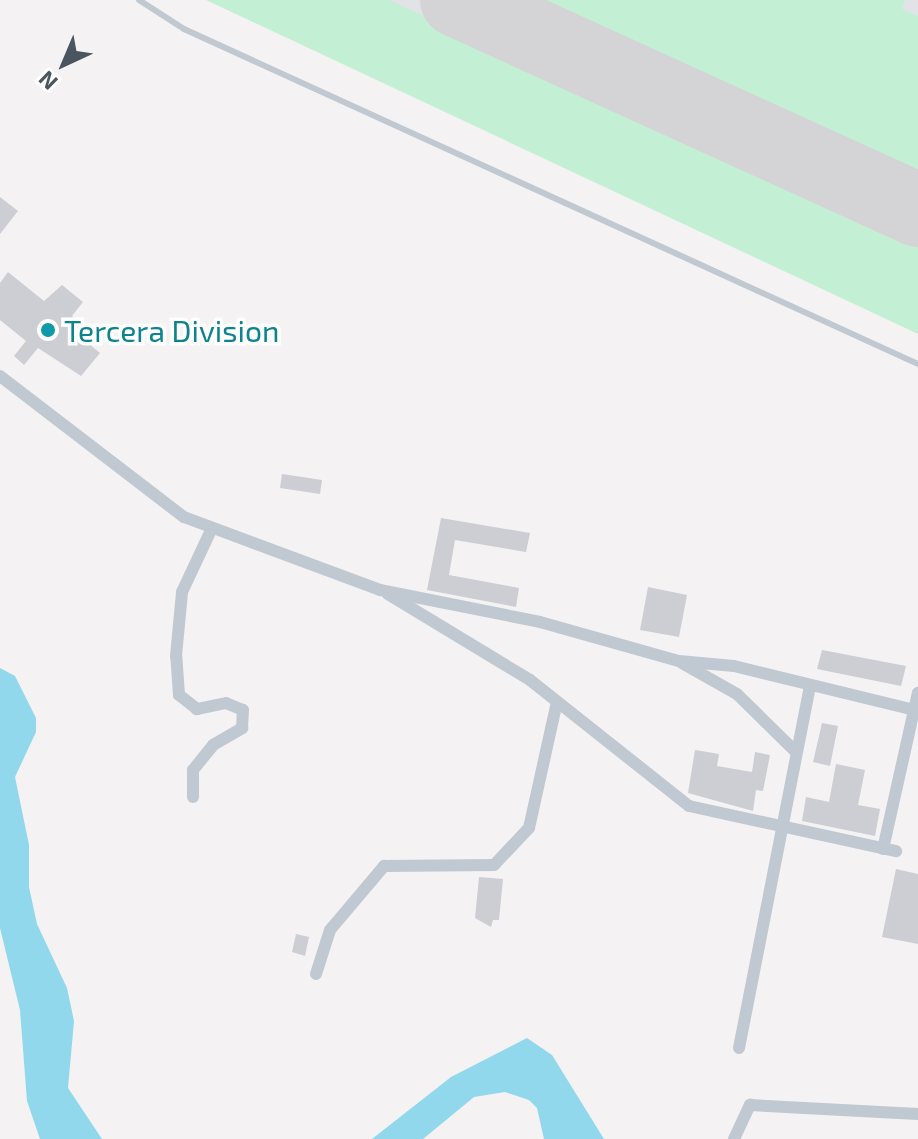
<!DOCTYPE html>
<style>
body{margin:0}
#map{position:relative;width:918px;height:1139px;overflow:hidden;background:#f4f2f2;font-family:"Exo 2",sans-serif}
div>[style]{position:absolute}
.airport>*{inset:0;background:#e1e3e6}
.green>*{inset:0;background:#c3f0d4}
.water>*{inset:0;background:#91d8ec}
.taxiway>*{height:30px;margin:-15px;padding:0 15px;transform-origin:15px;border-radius:15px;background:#d4d4d7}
.runway>*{height:74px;margin:-37px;padding:0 37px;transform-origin:37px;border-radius:37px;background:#d4d4d7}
.building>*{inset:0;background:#ccced4}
.service>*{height:6px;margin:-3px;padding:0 3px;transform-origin:3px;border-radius:3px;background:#c0c9d1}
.minor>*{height:12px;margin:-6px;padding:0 6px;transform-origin:6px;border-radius:6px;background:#c0c9d1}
.dots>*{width:22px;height:22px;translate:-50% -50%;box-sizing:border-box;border:4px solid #fff;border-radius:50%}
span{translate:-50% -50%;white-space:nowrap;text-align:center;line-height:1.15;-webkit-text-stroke:7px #fff;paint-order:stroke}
.culture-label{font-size:30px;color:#0d838f}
.left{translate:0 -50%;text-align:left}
.north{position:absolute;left:24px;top:24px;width:80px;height:80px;-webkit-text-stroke:6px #fff;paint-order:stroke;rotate:224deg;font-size:22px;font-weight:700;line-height:32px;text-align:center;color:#4a5560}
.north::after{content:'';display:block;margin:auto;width:28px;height:36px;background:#4a5560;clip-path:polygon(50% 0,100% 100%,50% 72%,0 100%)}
</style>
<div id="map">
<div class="airport">
<div style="clip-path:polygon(208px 0,918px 0,918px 333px)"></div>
</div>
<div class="green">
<div style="clip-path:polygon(206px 0,389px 0,918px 243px,918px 334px)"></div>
<div style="clip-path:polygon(543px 0,905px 0,902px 9px,918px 16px,918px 172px)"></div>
</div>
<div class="water">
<div style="clip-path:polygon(0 668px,15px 676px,36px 718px,36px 732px,15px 777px,29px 845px,29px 887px,37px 924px,67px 988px,74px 1021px,68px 1088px,102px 1139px,40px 1139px,27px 1101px,20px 1010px,0 928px)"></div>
<div style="clip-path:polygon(527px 1038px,552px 1055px,604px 1139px,544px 1139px,537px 1108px,529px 1100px,505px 1092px,474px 1097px,423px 1139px,372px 1139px,451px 1077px)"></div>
</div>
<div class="taxiway">
<div style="left:473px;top:0;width:30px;rotate:37deg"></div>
</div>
<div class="runway">
<div style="left:457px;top:0;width:507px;rotate:24.49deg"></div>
</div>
<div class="building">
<div style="clip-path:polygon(0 197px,18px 211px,0 234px)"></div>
<div style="clip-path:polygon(8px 272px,44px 301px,62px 285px,83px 302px,72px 316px,94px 337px,89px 344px,100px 353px,81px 376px,38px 348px,24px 365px,14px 356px,26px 341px,0 320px,0 283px)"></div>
<div style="clip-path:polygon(282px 474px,322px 480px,320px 494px,280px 488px)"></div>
<div style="clip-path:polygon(441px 518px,530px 533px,526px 552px,455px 540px,449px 575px,519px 588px,516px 607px,427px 590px)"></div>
<div style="clip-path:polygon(648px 587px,687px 595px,679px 637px,640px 630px)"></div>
<div style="clip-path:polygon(822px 650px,906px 666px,901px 686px,817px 669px)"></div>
<div style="clip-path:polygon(822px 723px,838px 726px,830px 766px,813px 762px)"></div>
<div style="clip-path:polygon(695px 750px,719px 754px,717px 766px,752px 772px,755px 752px,770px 755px,763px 791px,756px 790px,753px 811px,688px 793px)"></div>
<div style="clip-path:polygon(836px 764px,865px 770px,858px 805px,880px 809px,875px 836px,802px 821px,806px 797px,829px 802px)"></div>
<div style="clip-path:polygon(896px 869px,918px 874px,918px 944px,882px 937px)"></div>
<div style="clip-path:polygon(479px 877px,503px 879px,499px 920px,493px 920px,491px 927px,475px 918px)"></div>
<div style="clip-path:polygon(296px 934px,309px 937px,305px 956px,292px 952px)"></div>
</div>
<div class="service">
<div style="left:139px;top:0;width:54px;rotate:32.8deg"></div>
<div style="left:184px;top:29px;width:807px;rotate:24.53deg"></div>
</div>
<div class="minor">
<div style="left:0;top:376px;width:232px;rotate:37.5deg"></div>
<div style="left:184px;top:517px;width:209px;rotate:20.4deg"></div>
<div style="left:380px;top:590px;width:163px;rotate:11.3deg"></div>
<div style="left:540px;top:622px;width:144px;rotate:15.7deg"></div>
<div style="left:679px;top:661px;width:55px;rotate:5.2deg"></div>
<div style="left:734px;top:666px;width:189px;rotate:13.7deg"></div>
<div style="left:388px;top:594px;width:166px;rotate:31.2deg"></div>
<div style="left:530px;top:680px;width:203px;rotate:38.4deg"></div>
<div style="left:689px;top:806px;width:212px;rotate:12.3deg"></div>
<div style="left:682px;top:663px;width:63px;rotate:29.4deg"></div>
<div style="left:737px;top:694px;width:83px;rotate:44.5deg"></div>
<div style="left:193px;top:797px;width:27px;rotate:-90deg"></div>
<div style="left:193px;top:770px;width:32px;rotate:-51deg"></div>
<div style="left:213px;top:745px;width:34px;rotate:-30deg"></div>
<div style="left:242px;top:728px;width:18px;rotate:-87deg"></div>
<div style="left:243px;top:710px;width:18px;rotate:-158deg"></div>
<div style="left:226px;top:703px;width:30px;rotate:168deg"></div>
<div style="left:197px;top:709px;width:23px;rotate:-142deg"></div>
<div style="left:179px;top:695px;width:39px;rotate:-94deg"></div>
<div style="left:176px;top:656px;width:64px;rotate:-84.6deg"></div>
<div style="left:182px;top:592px;width:71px;rotate:-64.9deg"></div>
<div style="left:883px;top:849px;width:160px;rotate:-77.4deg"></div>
<div style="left:316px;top:974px;width:46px;rotate:-72.3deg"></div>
<div style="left:330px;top:930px;width:84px;rotate:-49.8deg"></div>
<div style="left:384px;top:866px;width:110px;rotate:-0.5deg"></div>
<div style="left:494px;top:865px;width:51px;rotate:-46.6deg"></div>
<div style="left:529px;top:828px;width:129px;rotate:-77.5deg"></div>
<div style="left:739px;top:1048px;width:370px;rotate:-78.9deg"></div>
<div style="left:734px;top:1139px;width:38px;rotate:-65deg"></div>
<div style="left:750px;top:1105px;width:168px;rotate:3.1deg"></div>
</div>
<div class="dots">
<div style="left:48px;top:330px;background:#0f9aa8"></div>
</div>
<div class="culture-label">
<span class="left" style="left:64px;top:330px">Tercera Division</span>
</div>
<div class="north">N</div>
</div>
